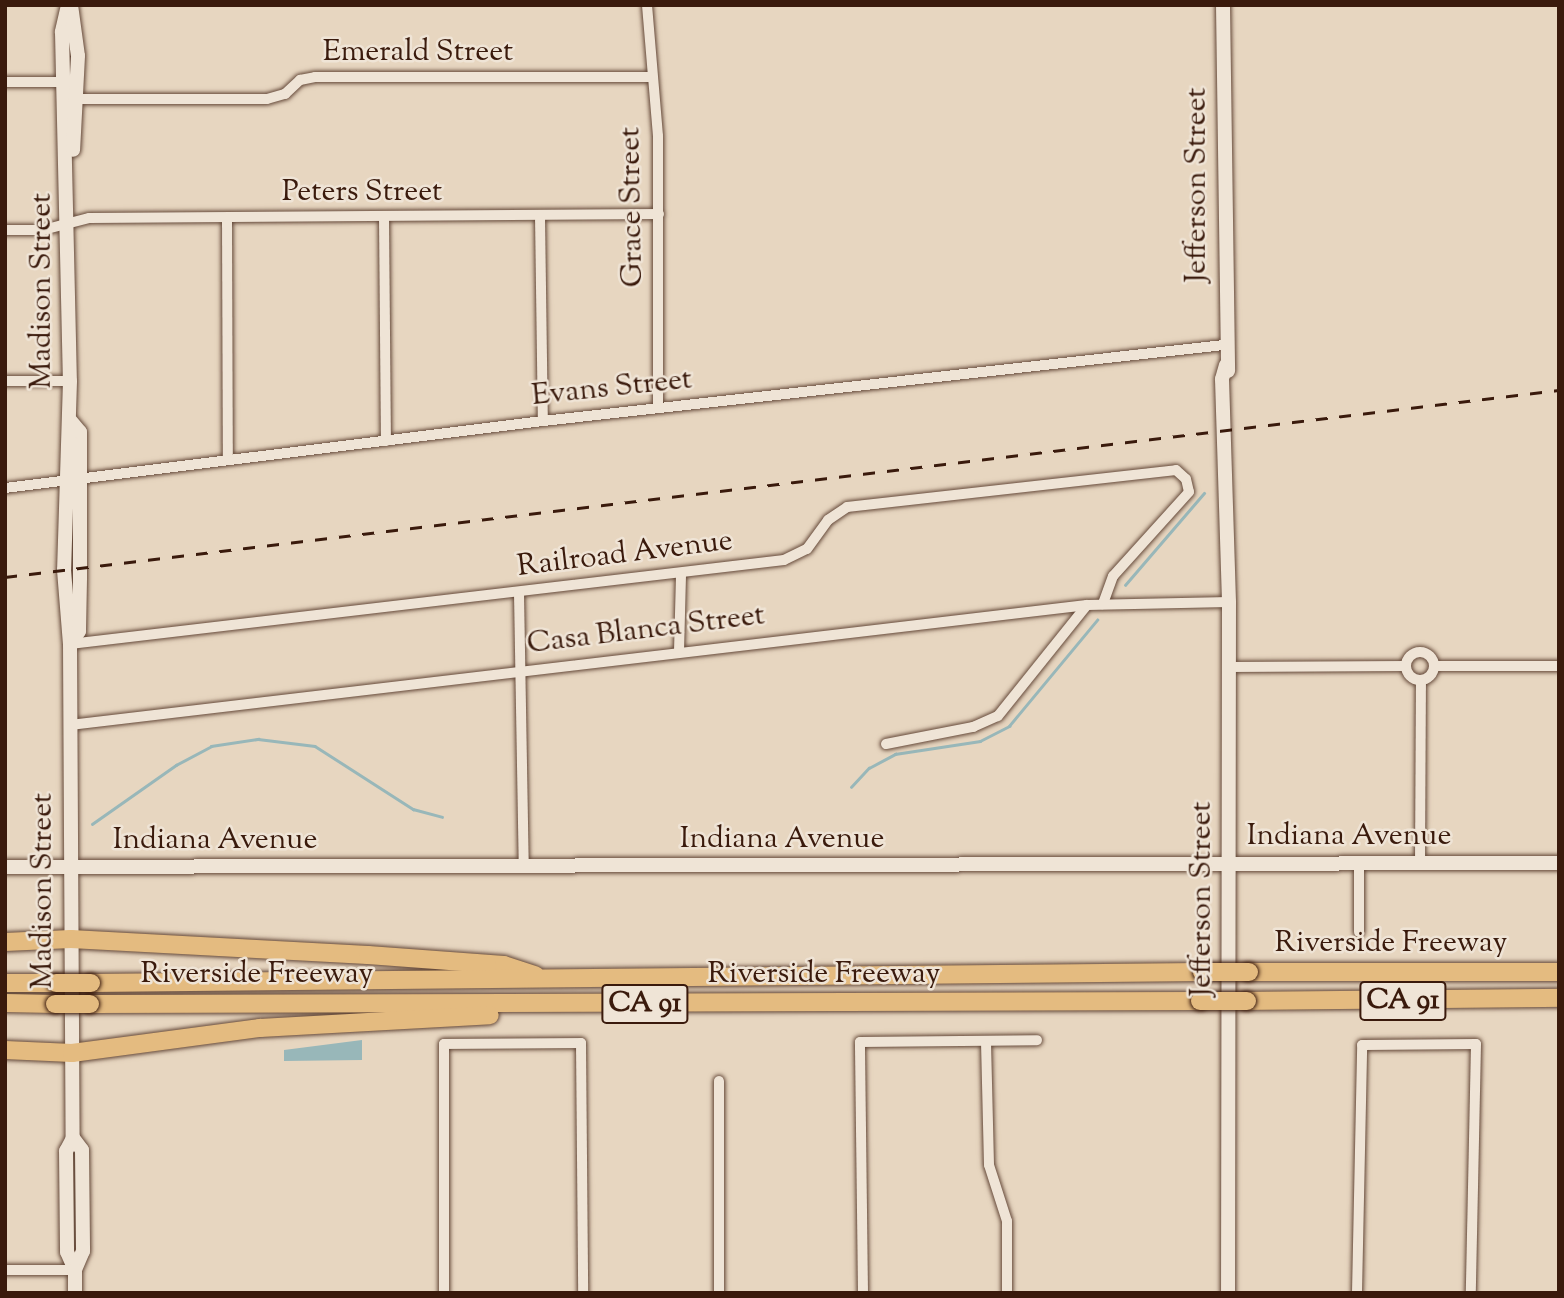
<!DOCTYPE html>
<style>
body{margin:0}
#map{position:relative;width:1564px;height:1298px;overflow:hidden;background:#e7d6c0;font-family:"Sorts Mill Goudy",serif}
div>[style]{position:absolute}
.water>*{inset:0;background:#98b7b9}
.stream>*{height:2.5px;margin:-1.25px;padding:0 1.25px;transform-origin:1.25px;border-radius:1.25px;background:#98b7b9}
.roads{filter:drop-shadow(0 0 2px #654939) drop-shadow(0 0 2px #654939)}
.street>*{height:10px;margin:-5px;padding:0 5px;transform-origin:5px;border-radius:5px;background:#efe4d6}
.street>.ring{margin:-5px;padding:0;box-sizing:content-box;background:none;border:10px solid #efe4d6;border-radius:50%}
.secondary>*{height:14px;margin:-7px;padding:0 7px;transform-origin:7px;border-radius:7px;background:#efe4d6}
.highway>*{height:18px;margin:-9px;padding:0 9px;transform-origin:9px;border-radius:9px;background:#e4bb80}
.rail>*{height:2.5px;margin-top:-1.25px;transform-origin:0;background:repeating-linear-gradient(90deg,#3a1a0c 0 12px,transparent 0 24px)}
.bridges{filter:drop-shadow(0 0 2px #3a1a0c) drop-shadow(0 0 2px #3a1a0c)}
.highway-bridge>*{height:18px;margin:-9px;padding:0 9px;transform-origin:9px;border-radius:9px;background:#e4bb80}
span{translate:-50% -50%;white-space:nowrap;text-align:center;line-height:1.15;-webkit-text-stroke:5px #efe4d6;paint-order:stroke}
.shield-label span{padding:2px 5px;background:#efe4d6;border:2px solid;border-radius:5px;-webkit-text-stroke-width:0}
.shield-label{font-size:28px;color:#3a1a0c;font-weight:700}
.street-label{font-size:30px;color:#3a1a0c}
.frame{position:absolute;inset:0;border:7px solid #3a1a0c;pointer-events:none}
</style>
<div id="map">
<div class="water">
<div style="clip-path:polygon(362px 1040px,362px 1060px,284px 1061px,284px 1050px)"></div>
</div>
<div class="stream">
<div style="left:1125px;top:585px;width:121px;rotate:-49.3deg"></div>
<div style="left:851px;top:787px;width:26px;rotate:-47deg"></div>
<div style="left:869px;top:768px;width:30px;rotate:-28deg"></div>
<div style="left:895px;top:754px;width:86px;rotate:-8.7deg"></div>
<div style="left:980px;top:741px;width:33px;rotate:-27deg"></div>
<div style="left:1009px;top:726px;width:138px;rotate:-50.3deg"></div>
<div style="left:92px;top:824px;width:103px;rotate:-35.1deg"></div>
<div style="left:176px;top:765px;width:40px;rotate:-28deg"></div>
<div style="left:211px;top:746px;width:48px;rotate:-8.5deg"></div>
<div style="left:258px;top:739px;width:57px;rotate:7deg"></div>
<div style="left:315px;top:746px;width:117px;rotate:32.7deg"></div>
<div style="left:413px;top:809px;width:30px;rotate:15deg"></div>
</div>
<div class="roads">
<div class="street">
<div style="left:647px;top:5px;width:131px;rotate:85.2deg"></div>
<div style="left:658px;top:136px;width:272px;rotate:90deg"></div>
<div style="left:5px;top:82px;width:59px"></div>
<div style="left:72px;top:99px;width:195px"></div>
<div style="left:267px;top:99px;width:19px;rotate:-16deg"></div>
<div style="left:285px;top:94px;width:21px;rotate:-43deg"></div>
<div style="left:300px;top:80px;width:15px;rotate:-11deg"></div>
<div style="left:315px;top:77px;width:337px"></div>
<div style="left:540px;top:216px;width:205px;rotate:89.2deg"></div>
<div style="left:384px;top:217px;width:224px;rotate:89.5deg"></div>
<div style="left:227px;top:218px;width:241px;rotate:89.8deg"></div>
<div style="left:5px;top:230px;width:38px"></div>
<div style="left:43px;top:230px;width:48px;rotate:-14.6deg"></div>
<div style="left:89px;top:218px;width:570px;rotate:-0.4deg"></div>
<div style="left:5px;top:381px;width:65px"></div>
<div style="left:5px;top:488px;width:542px;rotate:-7.1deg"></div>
<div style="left:543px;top:421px;width:685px;rotate:-6.37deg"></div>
<div style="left:519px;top:593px;width:274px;rotate:89deg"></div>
<div style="left:70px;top:644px;width:719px;rotate:-6.71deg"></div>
<div style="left:784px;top:560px;width:25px;rotate:-26deg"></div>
<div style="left:807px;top:549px;width:36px;rotate:-54deg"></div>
<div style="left:828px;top:520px;width:23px;rotate:-34deg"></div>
<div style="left:847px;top:507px;width:331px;rotate:-6.4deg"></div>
<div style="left:1176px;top:470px;width:13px;rotate:42deg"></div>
<div style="left:1186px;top:479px;width:13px;rotate:77deg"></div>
<div style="left:1189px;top:492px;width:113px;rotate:132.1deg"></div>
<div style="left:1113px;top:576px;width:30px;rotate:110deg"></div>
<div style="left:679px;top:652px;width:79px;rotate:-88.5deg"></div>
<div class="ring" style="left:1406px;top:652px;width:18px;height:18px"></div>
<div style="left:1434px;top:666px;width:125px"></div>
<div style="left:1229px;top:667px;width:177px;rotate:-0.3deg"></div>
<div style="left:70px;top:725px;width:1024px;rotate:-6.73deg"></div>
<div style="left:1087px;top:605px;width:142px;rotate:-1.2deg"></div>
<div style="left:886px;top:744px;width:89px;rotate:-11.1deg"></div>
<div style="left:973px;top:727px;width:27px;rotate:-24deg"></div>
<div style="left:998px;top:716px;width:142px;rotate:-51.3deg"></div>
<div style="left:1420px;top:864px;width:184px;rotate:-89.7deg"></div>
<div style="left:1359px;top:932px;width:68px;rotate:-90deg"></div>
<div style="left:986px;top:1042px;width:123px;rotate:88.6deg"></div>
<div style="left:989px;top:1165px;width:59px;rotate:72.2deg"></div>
<div style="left:1007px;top:1221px;width:72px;rotate:90deg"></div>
<div style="left:5px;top:1270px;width:70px"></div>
<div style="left:444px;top:1293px;width:249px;rotate:-90deg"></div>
<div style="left:444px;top:1044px;width:137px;rotate:-0.4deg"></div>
<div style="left:581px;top:1043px;width:250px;rotate:89.5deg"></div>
<div style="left:719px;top:1293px;width:212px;rotate:-90deg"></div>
<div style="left:863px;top:1293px;width:251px;rotate:-90.7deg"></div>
<div style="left:860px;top:1042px;width:177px;rotate:-0.6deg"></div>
<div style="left:1357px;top:1293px;width:248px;rotate:-88.8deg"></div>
<div style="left:1362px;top:1045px;width:114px;rotate:-0.5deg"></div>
<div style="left:1476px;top:1044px;width:249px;rotate:91.2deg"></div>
</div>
<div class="secondary">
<div style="left:68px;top:5px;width:28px;rotate:103deg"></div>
<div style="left:62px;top:32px;width:349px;rotate:88.7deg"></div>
<div style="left:70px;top:381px;width:189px;rotate:91.8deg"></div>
<div style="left:64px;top:570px;width:74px;rotate:85.4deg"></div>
<div style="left:70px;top:644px;width:494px;rotate:89.7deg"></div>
<div style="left:73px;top:1138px;width:15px;rotate:118deg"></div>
<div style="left:66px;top:1151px;width:101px;rotate:89.4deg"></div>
<div style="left:67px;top:1252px;width:20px;rotate:66deg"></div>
<div style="left:71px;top:5px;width:51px;rotate:82.2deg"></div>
<div style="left:78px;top:56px;width:94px;rotate:93deg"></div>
<div style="left:1223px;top:5px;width:366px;rotate:89.2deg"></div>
<div style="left:1226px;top:365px;width:15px;rotate:106deg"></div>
<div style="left:1222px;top:379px;width:223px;rotate:88.2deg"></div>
<div style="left:1229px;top:602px;width:691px;rotate:90.08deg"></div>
<div style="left:70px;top:644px;width:16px;rotate:-55deg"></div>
<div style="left:79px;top:631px;width:54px;rotate:-88.9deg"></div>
<div style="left:80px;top:577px;width:145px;rotate:-90deg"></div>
<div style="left:80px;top:432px;width:16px;rotate:-130deg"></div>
<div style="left:5px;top:867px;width:1554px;rotate:-0.15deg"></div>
<div style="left:73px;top:1138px;width:15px;rotate:53deg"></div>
<div style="left:82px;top:1150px;width:101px;rotate:89.4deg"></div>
<div style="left:83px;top:1251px;width:21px;rotate:113deg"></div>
<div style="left:75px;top:1270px;width:23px;rotate:90deg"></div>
</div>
<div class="highway">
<div style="left:5px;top:942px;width:66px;rotate:-2.6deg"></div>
<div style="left:71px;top:939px;width:297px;rotate:3.1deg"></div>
<div style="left:368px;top:955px;width:136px;rotate:4.2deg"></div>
<div style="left:504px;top:965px;width:33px;rotate:18deg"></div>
<div style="left:1249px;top:972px;width:310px"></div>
<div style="left:5px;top:983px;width:51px"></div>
<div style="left:91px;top:983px;width:1111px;rotate:-0.57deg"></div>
<div style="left:1247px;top:1001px;width:312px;rotate:-0.6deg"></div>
<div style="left:5px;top:1003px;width:50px;rotate:1.1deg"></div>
<div style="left:90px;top:1004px;width:1110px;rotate:-0.15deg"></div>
<div style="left:5px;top:1050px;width:67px;rotate:2.6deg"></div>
<div style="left:72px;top:1053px;width:190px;rotate:-7.6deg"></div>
<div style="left:260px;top:1028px;width:230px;rotate:-3.2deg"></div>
</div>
</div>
<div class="rail">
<div style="left:5px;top:577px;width:1565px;rotate:-6.86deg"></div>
</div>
<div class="bridges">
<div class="highway-bridge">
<div style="left:1202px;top:972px;width:47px"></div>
<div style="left:56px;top:983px;width:35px"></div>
<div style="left:1200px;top:1001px;width:47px"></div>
<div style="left:55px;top:1004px;width:35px"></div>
</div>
</div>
<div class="shield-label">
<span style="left:1403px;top:1001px">CA 91</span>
<span style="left:645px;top:1004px">CA 91</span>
</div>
<div class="street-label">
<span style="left:418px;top:53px">Emerald Street</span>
<span style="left:1198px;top:185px;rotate:-90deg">Jefferson Street</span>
<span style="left:362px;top:193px">Peters Street</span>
<span style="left:633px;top:207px;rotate:-91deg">Grace Street</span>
<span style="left:43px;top:291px;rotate:-90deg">Madison Street</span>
<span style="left:612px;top:389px;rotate:-6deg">Evans Street</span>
<span style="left:625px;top:555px;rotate:-7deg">Railroad Avenue</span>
<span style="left:646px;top:631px;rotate:-7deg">Casa Blanca Street</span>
<span style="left:1349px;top:837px">Indiana Avenue</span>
<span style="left:782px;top:840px">Indiana Avenue</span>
<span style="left:215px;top:841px">Indiana Avenue</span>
<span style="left:44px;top:891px;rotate:-90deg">Madison Street</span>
<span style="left:1203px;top:899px;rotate:-90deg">Jefferson Street</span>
<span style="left:1391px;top:944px">Riverside Freeway</span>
<span style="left:257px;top:975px">Riverside Freeway</span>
<span style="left:824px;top:975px">Riverside Freeway</span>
</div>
<div class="frame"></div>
</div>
